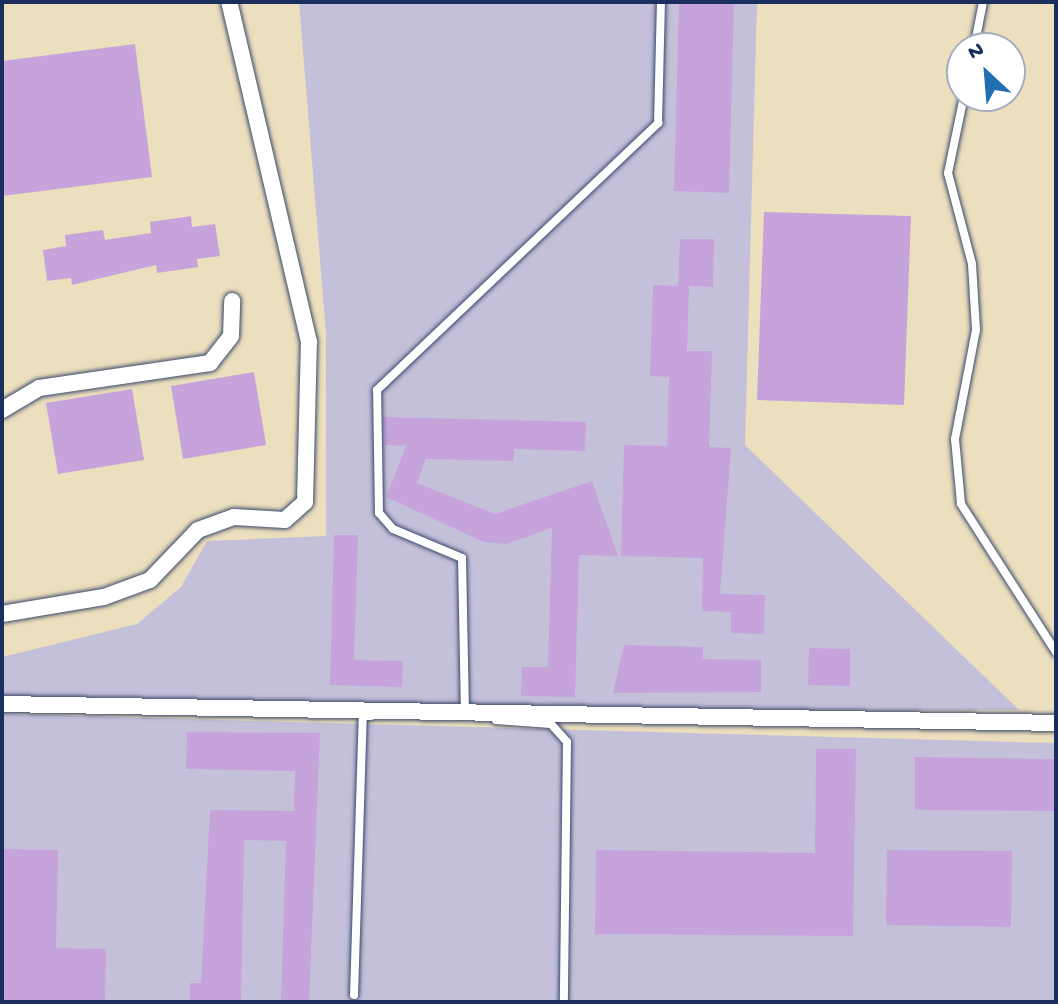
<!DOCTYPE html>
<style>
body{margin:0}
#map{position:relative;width:1058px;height:1004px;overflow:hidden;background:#ecdfbd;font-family:"Gochi Hand",sans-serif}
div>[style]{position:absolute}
.industrial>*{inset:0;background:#c5c0da}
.building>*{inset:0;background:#c7a3db}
.roads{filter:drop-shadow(0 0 2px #3a496c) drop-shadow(0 0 2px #3a496c)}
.lane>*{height:8px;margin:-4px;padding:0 4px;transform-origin:4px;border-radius:4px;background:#fff}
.street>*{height:16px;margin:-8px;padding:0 8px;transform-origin:8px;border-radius:8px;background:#fff}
span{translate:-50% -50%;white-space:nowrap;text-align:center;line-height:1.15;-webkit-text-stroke:7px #fff;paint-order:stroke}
.frame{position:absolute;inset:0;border:4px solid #1b2f5e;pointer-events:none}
.north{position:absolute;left:946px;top:32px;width:80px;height:80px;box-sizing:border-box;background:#fff;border:2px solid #a4acbf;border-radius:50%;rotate:334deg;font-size:22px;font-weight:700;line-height:32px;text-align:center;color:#1b2f5e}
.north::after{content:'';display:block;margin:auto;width:28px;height:36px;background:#1f6fb2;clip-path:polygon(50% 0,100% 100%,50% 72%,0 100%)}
</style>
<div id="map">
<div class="industrial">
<div style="clip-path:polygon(299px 2px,757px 2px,745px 445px,1019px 710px,2px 713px,2px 657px,137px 624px,181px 587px,207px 541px,326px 536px,326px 334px)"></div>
<div style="clip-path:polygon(2px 714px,1056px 743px,1056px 1002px,2px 1002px)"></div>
</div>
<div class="building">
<div style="clip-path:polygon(679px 2px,734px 2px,729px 193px,674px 191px)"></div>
<div style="clip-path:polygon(135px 44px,152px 177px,2px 196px,2px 61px)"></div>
<div style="clip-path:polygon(764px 212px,911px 216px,904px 405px,757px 400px)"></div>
<div style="clip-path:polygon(191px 216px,192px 227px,215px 224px,220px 256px,197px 259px,198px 267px,157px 273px,156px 265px,72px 285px,71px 278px,47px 281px,43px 250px,66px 246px,65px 235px,103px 230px,105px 240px,151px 233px,150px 222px)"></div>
<div style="clip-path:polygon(680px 239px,714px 239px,713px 287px,689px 286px,687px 351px,712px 351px,709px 447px,731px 448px,720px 594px,765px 595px,764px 634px,731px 633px,731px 612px,702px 611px,703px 558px,621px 556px,624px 445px,667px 446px,669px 377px,650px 376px,653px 285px,678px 286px)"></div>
<div style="clip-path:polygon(254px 372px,266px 445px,183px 459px,171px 386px)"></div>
<div style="clip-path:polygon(132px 389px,144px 460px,58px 474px,46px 403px)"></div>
<div style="clip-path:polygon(384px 417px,586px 422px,585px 451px,514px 449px,514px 461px,426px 459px,417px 483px,495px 514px,592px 481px,618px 556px,579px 555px,575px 697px,521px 696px,522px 667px,548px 667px,552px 528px,506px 544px,484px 542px,386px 497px,406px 446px,385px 445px)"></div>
<div style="clip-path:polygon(334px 535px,358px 535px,354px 660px,403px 661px,402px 687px,330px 685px)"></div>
<div style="clip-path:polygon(624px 645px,703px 647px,703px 659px,761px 660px,761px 692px,613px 693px)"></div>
<div style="clip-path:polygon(809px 648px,850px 649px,850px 686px,808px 685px)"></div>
<div style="clip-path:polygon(187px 732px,320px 733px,309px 1002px,281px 1002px,286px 841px,244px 840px,241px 1002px,190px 1002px,190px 983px,201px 983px,210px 810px,294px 811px,295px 771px,186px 769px)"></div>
<div style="clip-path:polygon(816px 749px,856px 749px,853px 936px,595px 934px,596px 850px,815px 853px)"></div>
<div style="clip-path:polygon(915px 757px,1056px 759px,1056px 811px,915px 810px)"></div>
<div style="clip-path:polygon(2px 849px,58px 850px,56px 948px,106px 949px,105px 1002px,2px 1002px)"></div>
<div style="clip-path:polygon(887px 850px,1012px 851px,1011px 927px,886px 925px)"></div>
</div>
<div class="roads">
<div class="lane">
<div style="left:974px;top:48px;width:47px;rotate:-78.9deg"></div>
<div style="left:964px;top:96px;width:79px;rotate:101.7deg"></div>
<div style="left:948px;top:173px;width:94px;rotate:75.2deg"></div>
<div style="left:972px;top:264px;width:66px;rotate:86.5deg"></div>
<div style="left:976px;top:330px;width:111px;rotate:100.9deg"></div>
<div style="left:955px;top:439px;width:65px;rotate:84.7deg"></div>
<div style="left:961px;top:504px;width:176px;rotate:57.3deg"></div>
<div style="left:465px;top:714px;width:156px;rotate:-91.1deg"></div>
<div style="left:462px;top:558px;width:75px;rotate:-157.2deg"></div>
<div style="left:393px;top:529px;width:21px;rotate:-131deg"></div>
<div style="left:379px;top:513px;width:123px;rotate:-90.9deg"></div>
<div style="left:377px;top:390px;width:388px;rotate:-43.5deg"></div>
<div style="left:658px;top:123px;width:121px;rotate:-88.6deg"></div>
<div style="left:496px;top:720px;width:55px;rotate:4.2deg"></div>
<div style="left:551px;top:724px;width:24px;rotate:48deg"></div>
<div style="left:567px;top:742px;width:260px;rotate:90.7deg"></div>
<div style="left:354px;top:995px;width:279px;rotate:-88.2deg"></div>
<div style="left:363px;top:716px;width:8px"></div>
</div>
<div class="street">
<div style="left:2px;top:410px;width:43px;rotate:-30.7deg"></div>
<div style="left:39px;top:388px;width:173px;rotate:-8.3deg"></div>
<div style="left:210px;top:363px;width:34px;rotate:-52deg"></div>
<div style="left:231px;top:336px;width:35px;rotate:-88deg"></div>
<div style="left:2px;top:614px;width:103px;rotate:-9.5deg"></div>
<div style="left:104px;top:597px;width:49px;rotate:-20.3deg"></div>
<div style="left:150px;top:580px;width:69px;rotate:-46.2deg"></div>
<div style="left:198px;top:530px;width:38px;rotate:-20deg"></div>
<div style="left:234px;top:517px;width:51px;rotate:3.4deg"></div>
<div style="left:285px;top:520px;width:27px;rotate:-42deg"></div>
<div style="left:305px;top:502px;width:160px;rotate:-88.6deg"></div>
<div style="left:309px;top:342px;width:349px;rotate:-103.2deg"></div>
<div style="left:2px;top:704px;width:1054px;rotate:1.03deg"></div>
</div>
</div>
<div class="frame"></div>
<div class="north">N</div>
</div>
